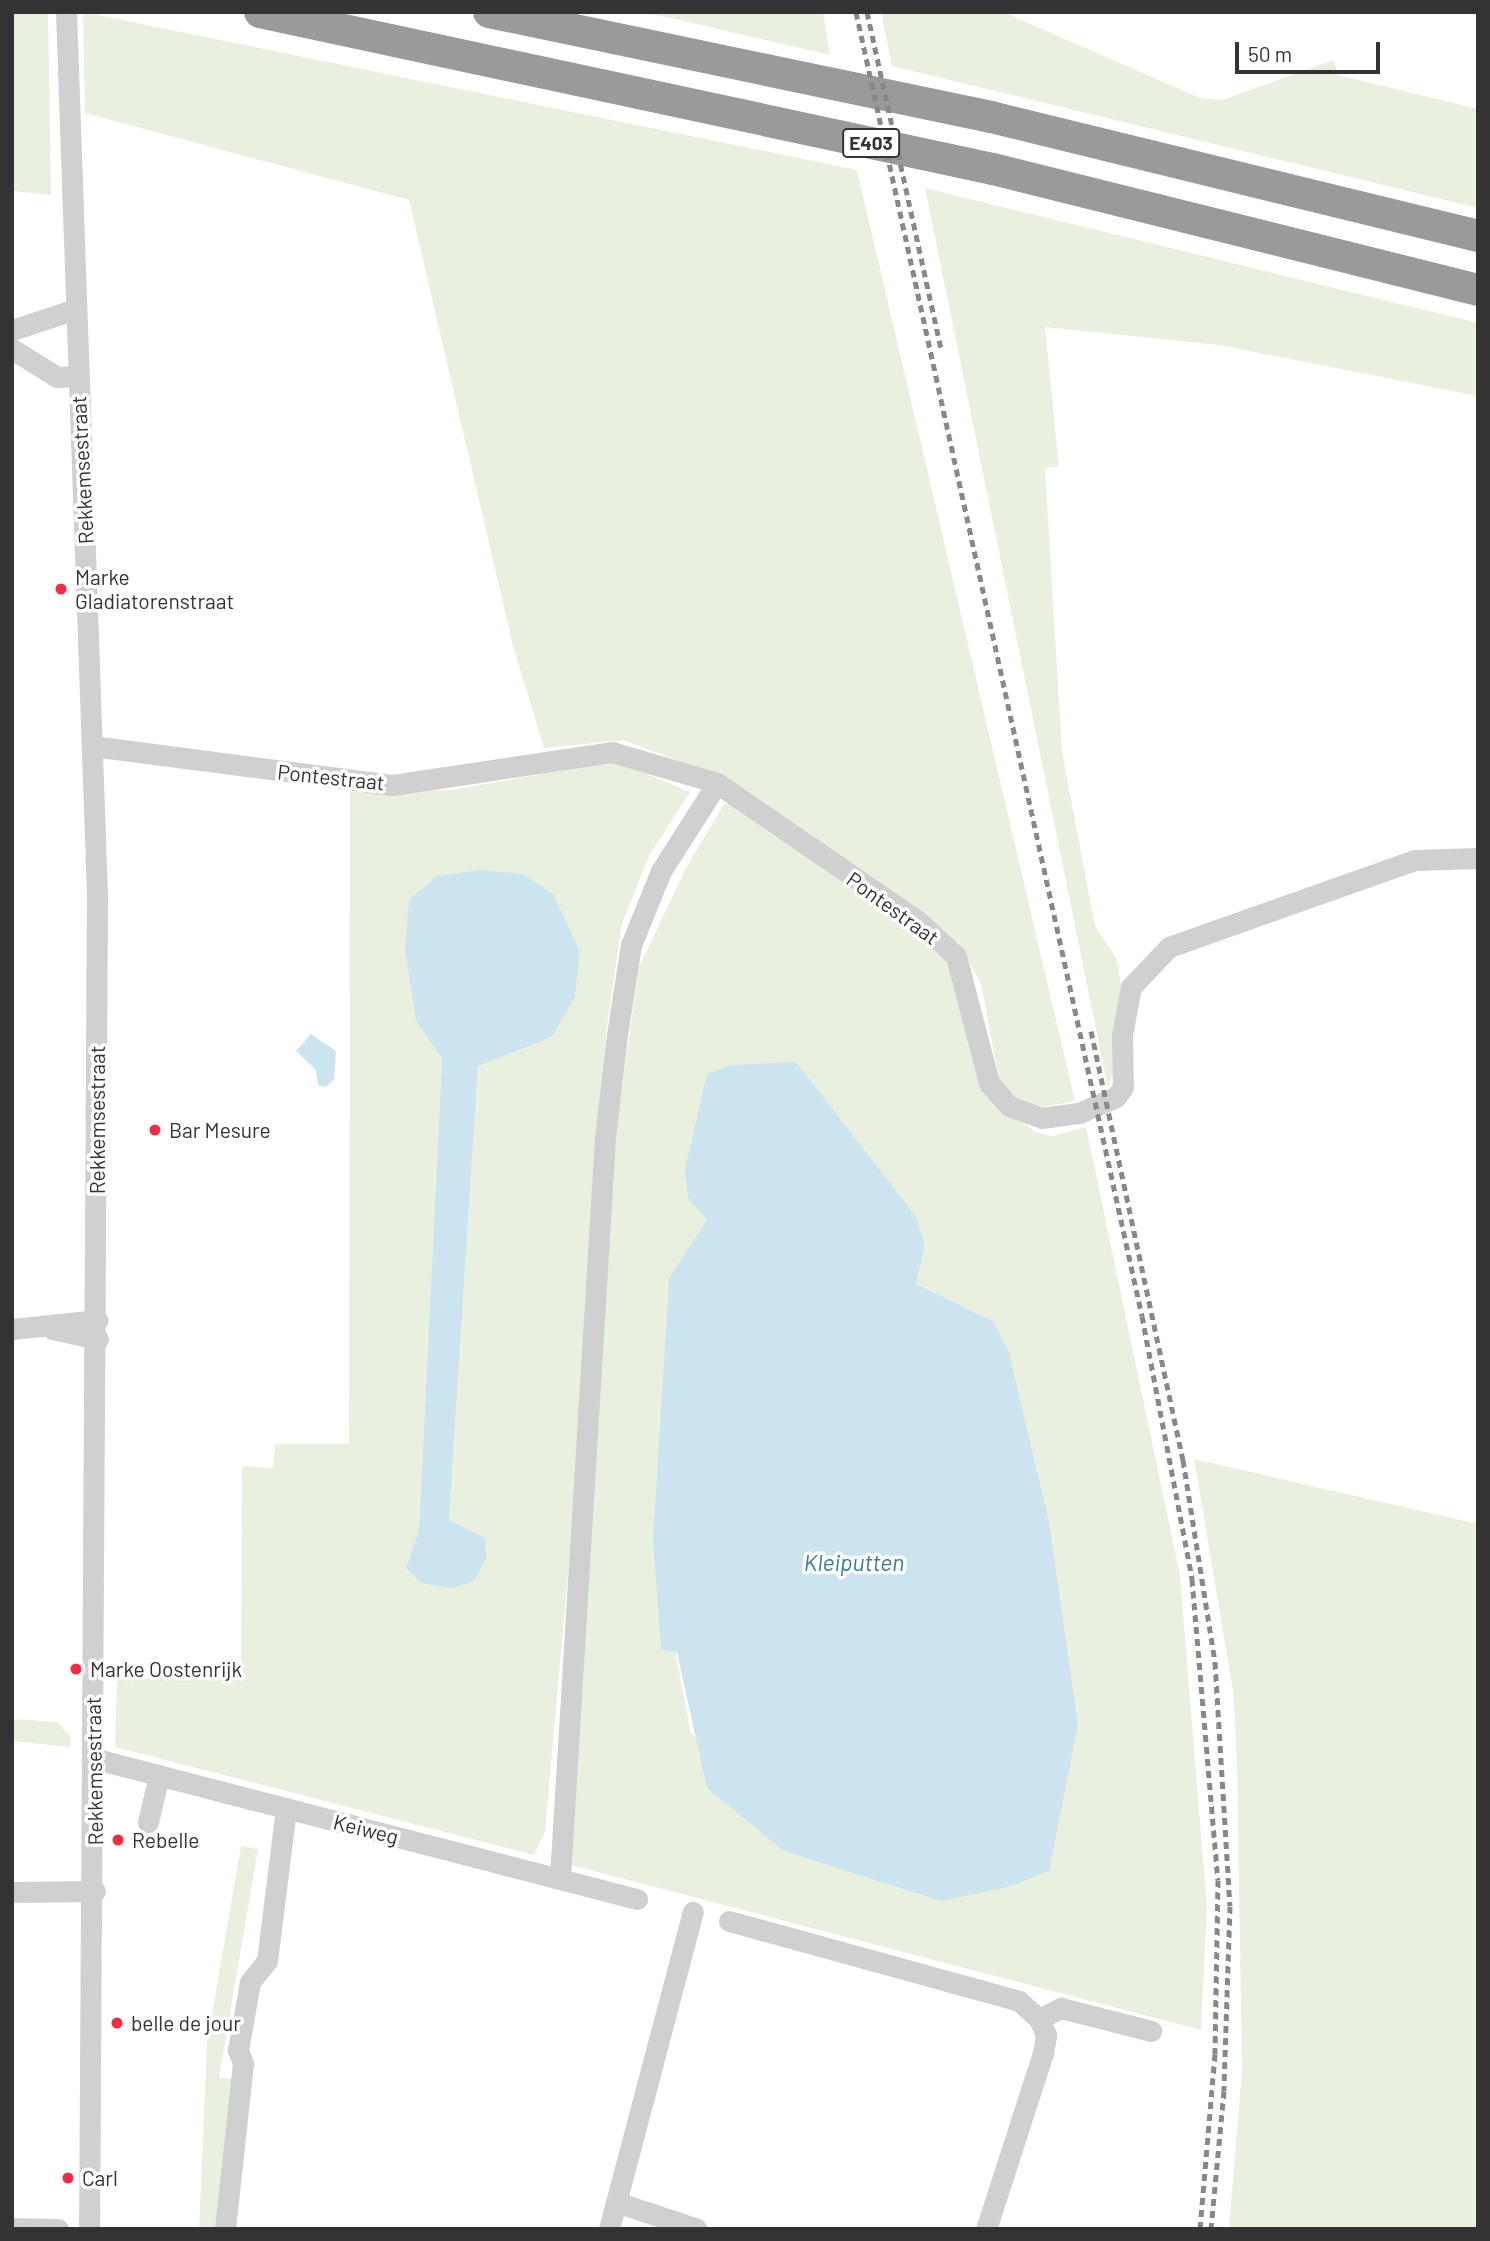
<!DOCTYPE html>
<style>
body{margin:0}
#map{position:relative;width:1490px;height:2241px;overflow:hidden;background:#fff;font-family:Barlow,sans-serif}
div>[style]{position:absolute}
.green>*{inset:0;background:#e9f0e0}
.water>*{inset:0;background:#cce4f0}
.minor>*{height:21px;margin:-10.5px;padding:0 10.5px;transform-origin:10.5px;border-radius:10.5px;background:#d0d0d0}
.highway>*{height:32px;margin:-16px;padding:0 16px;transform-origin:16px;border-radius:16px;background:#9a9a9a}
.rail>*{height:5px;margin-top:-2.5px;transform-origin:0;background:repeating-linear-gradient(90deg,#888 0 7px,transparent 0 12px)}
.dots>*{width:19px;height:19px;translate:-50% -50%;box-sizing:border-box;border:4px solid #fff;border-radius:50%}
span{translate:-50% -50%;white-space:nowrap;text-align:center;line-height:1.15;-webkit-text-stroke:7px #fff;paint-order:stroke}
.shield-label span{padding:2px 5px;background:#fff;border:2px solid;border-radius:5px;-webkit-text-stroke-width:0}
.shield-label{font-size:19px;color:#333;font-weight:700}
.street-label{font-size:21px;color:#333}
.poi-label{font-size:21px;color:#333}
.left{translate:0 -50%;text-align:left}
.water-label{font-size:23px;color:#387b9d;font-style:italic}
.frame{position:absolute;inset:0;border:14px solid #333;pointer-events:none}
.scale{position:absolute;left:1235px;top:42px;width:145px;height:32px;box-sizing:border-box;border:4px solid #333;border-top:0;padding-left:9px;font-size:21px;line-height:24px;white-space:nowrap;color:#333;-webkit-text-stroke:5px #fff;paint-order:stroke}
</style>
<div id="map">
<div class="green">
<div style="clip-path:polygon(12px 12px,48px 12px,51px 195px,12px 191px)"></div>
<div style="clip-path:polygon(83px 12px,857px 170px,1075px 1101px,1044px 1107px,1013px 1099px,999px 1078px,981px 984px,959px 943px,725px 778px,623px 740px,544px 748px,513px 646px,409px 200px,85px 113px)"></div>
<div style="clip-path:polygon(640px 12px,823px 12px,830px 55px,675px 19px)"></div>
<div style="clip-path:polygon(881px 12px,1003px 12px,1200px 98px,1222px 100px,1334px 60px,1338px 75px,1478px 109px,1478px 208px,892px 66px)"></div>
<div style="clip-path:polygon(925px 188px,1478px 323px,1478px 396px,1219px 345px,1045px 327px,1059px 466px,1045px 468px,1062px 752px,1095px 926px,1117px 959px,1121px 985px,1118px 1058px,1108px 1088px)"></div>
<div style="clip-path:polygon(evenodd,617px 761px,690px 792px,649px 856px,622px 924px,606px 1033px,569px 1563px,545px 1831px,534px 1855px,115px 1747px,117px 1679px,241px 1677px,242px 1466px,273px 1468px,275px 1444px,349px 1444px,350px 792px,451px 790px,617px 761px,554px 895px,580px 953px,575px 997px,552px 1037px,478px 1065px,449px 1520px,406px 1567px,419px 1530px,442px 1057px,416px 1021px,554px 895px)"></div>
<div style="clip-path:polygon(evenodd,731px 803px,951px 960px,975px 1070px,992px 1100px,1035px 1132px,1052px 1136px,1086px 1127px,1180px 1575px,1207px 1908px,1201px 2030px,571px 1865px,615px 1139px,639px 967px,686px 868px,724px 804px,731px 803px,879px 1174px,917px 1218px,925px 1246px,916px 1284px,993px 1321px,1049px 1870px,1008px 1887px,691px 1734px,653px 1537px,669px 1279px,708px 1220px,688px 1198px,879px 1174px)"></div>
<div style="clip-path:polygon(1194px 1459px,1478px 1524px,1478px 2229px,1229px 2229px,1242px 2069px,1237px 1762px,1233px 1691px)"></div>
<div style="clip-path:polygon(12px 1719px,57px 1722px,71px 1737px,70px 1747px,12px 1741px)"></div>
<div style="clip-path:polygon(241px 1846px,258px 1849px,219px 2078px,240px 2079px,222px 2229px,199px 2229px,207px 2043px)"></div>
</div>
<div class="water">
<div style="clip-path:polygon(480px 870px,523px 874px,554px 895px,580px 952px,575px 997px,552px 1037px,478px 1066px,449px 1520px,485px 1538px,486px 1558px,474px 1581px,452px 1588px,421px 1583px,406px 1568px,419px 1530px,442px 1058px,416px 1021px,405px 949px,409px 900px,437px 876px)"></div>
<div style="clip-path:polygon(311px 1034px,336px 1051px,334px 1079px,326px 1087px,318px 1085px,316px 1070px,296px 1051px)"></div>
<div style="clip-path:polygon(796px 1062px,917px 1218px,925px 1246px,916px 1284px,993px 1321px,1009px 1353px,1049px 1522px,1078px 1725px,1049px 1871px,1008px 1887px,941px 1901px,784px 1851px,707px 1788px,677px 1653px,661px 1649px,653px 1537px,669px 1278px,707px 1220px,688px 1198px,685px 1169px,707px 1074px,731px 1065px)"></div>
</div>
<div class="minor">
<div style="left:66px;top:12px;width:885px;rotate:87.99deg"></div>
<div style="left:97px;top:896px;width:1333px;rotate:90.34deg"></div>
<div style="left:12px;top:330px;width:64px;rotate:-18.2deg"></div>
<div style="left:12px;top:349px;width:53px;rotate:31.9deg"></div>
<div style="left:57px;top:377px;width:20px;rotate:-3deg"></div>
<div style="left:92px;top:746px;width:303px;rotate:7.4deg"></div>
<div style="left:392px;top:785px;width:222px;rotate:-8.5deg"></div>
<div style="left:612px;top:752px;width:109px;rotate:16.4deg"></div>
<div style="left:717px;top:783px;width:245px;rotate:34.5deg"></div>
<div style="left:919px;top:922px;width:50px;rotate:42.6deg"></div>
<div style="left:956px;top:956px;width:131px;rotate:75.4deg"></div>
<div style="left:989px;top:1083px;width:30px;rotate:49deg"></div>
<div style="left:1009px;top:1106px;width:35px;rotate:20deg"></div>
<div style="left:1042px;top:1118px;width:37px;rotate:-8deg"></div>
<div style="left:1079px;top:1113px;width:40px;rotate:-23.4deg"></div>
<div style="left:1116px;top:1097px;width:12px;rotate:-55deg"></div>
<div style="left:1123px;top:1087px;width:52px;rotate:-91.1deg"></div>
<div style="left:1122px;top:1035px;width:49px;rotate:-79.4deg"></div>
<div style="left:1131px;top:987px;width:55px;rotate:-46.5deg"></div>
<div style="left:1169px;top:947px;width:261px;rotate:-19.5deg"></div>
<div style="left:1415px;top:860px;width:63px;rotate:-1.8deg"></div>
<div style="left:12px;top:1329px;width:86px;rotate:-6deg"></div>
<div style="left:52px;top:1329px;width:47px;rotate:12.3deg"></div>
<div style="left:96px;top:1759px;width:559px;rotate:14.51deg"></div>
<div style="left:148px;top:1822px;width:48px;rotate:-76.8deg"></div>
<div style="left:560px;top:1878px;width:741px;rotate:-86.52deg"></div>
<div style="left:605px;top:1138px;width:104px;rotate:-83.4deg"></div>
<div style="left:617px;top:1035px;width:91px;rotate:-81.2deg"></div>
<div style="left:631px;top:945px;width:80px;rotate:-67.9deg"></div>
<div style="left:661px;top:871px;width:104px;rotate:-57.5deg"></div>
<div style="left:12px;top:1892px;width:83px;rotate:-0.7deg"></div>
<div style="left:729px;top:1921px;width:301px;rotate:15.4deg"></div>
<div style="left:1019px;top:2001px;width:27px;rotate:42deg"></div>
<div style="left:1039px;top:2019px;width:17px;rotate:66deg"></div>
<div style="left:1046px;top:2035px;width:18px;rotate:99deg"></div>
<div style="left:1043px;top:2053px;width:185px;rotate:107.9deg"></div>
<div style="left:1039px;top:2019px;width:25px;rotate:-27deg"></div>
<div style="left:1061px;top:2008px;width:93px;rotate:14.3deg"></div>
<div style="left:616px;top:2202px;width:85px;rotate:18.4deg"></div>
<div style="left:12px;top:2228px;width:46px;rotate:1.2deg"></div>
<div style="left:225px;top:2229px;width:167px;rotate:-83.8deg"></div>
<div style="left:243px;top:2063px;width:14px;rotate:-111deg"></div>
<div style="left:238px;top:2050px;width:69px;rotate:-80deg"></div>
<div style="left:250px;top:1982px;width:27px;rotate:-51deg"></div>
<div style="left:267px;top:1961px;width:154px;rotate:-82.9deg"></div>
<div style="left:609px;top:2229px;width:328px;rotate:-75.2deg"></div>
</div>
<div class="highway">
<div style="left:260px;top:12px;width:750px;rotate:12.09deg"></div>
<div style="left:993px;top:169px;width:500px;rotate:14deg"></div>
<div style="left:489px;top:12px;width:513px;rotate:11.81deg"></div>
<div style="left:991px;top:117px;width:501px;rotate:13.73deg"></div>
</div>
<div class="rail">
<div style="left:856px;top:12px;width:1335px;rotate:77.63deg"></div>
<div style="left:1142px;top:1316px;width:268px;rotate:79.2deg"></div>
<div style="left:1192px;top:1579px;width:302px;rotate:85.1deg"></div>
<div style="left:1218px;top:1880px;width:174px;rotate:91deg"></div>
<div style="left:1215px;top:2054px;width:176px;rotate:94.9deg"></div>
<div style="left:867px;top:12px;width:344px;rotate:77.6deg"></div>
<div style="left:1091px;top:1031px;width:439px;rotate:77.9deg"></div>
<div style="left:1183px;top:1460px;width:205px;rotate:81deg"></div>
<div style="left:1215px;top:1662px;width:244px;rotate:86.5deg"></div>
<div style="left:1230px;top:1906px;width:185px;rotate:91.9deg"></div>
<div style="left:1224px;top:2091px;width:139px;rotate:95.4deg"></div>
</div>
<div class="dots">
<div style="left:61px;top:589px;background:#f32b45"></div>
<div style="left:155px;top:1130px;background:#f32b45"></div>
<div style="left:76px;top:1669px;background:#f32b45"></div>
<div style="left:118px;top:1840px;background:#f32b45"></div>
<div style="left:117px;top:2023px;background:#f32b45"></div>
<div style="left:68px;top:2178px;background:#f32b45"></div>
</div>
<div class="shield-label">
<span style="left:871px;top:143px">E403</span>
</div>
<div class="street-label">
<span style="left:82px;top:470px;rotate:-93deg">Rekkemsestraat</span>
<span style="left:331px;top:777px;rotate:6deg">Pontestraat</span>
<span style="left:893px;top:908px;rotate:36deg">Pontestraat</span>
<span style="left:97px;top:1120px;rotate:-90deg">Rekkemsestraat</span>
<span style="left:94px;top:1771px;rotate:-91deg">Rekkemsestraat</span>
<span style="left:366px;top:1829px;rotate:14deg">Keiweg</span>
</div>
<div class="poi-label">
<span class="left" style="left:75px;top:589px">Marke<br>Gladiatorenstraat</span>
<span class="left" style="left:169px;top:1130px">Bar Mesure</span>
<span class="left" style="left:90px;top:1669px">Marke Oostenrijk</span>
<span class="left" style="left:132px;top:1840px">Rebelle</span>
<span class="left" style="left:131px;top:2023px">belle de jour</span>
<span class="left" style="left:82px;top:2178px">Carl</span>
</div>
<div class="water-label">
<span style="left:854px;top:1562px">Kleiputten</span>
</div>
<div class="frame"></div>
<div class="scale">50 m</div>
</div>
